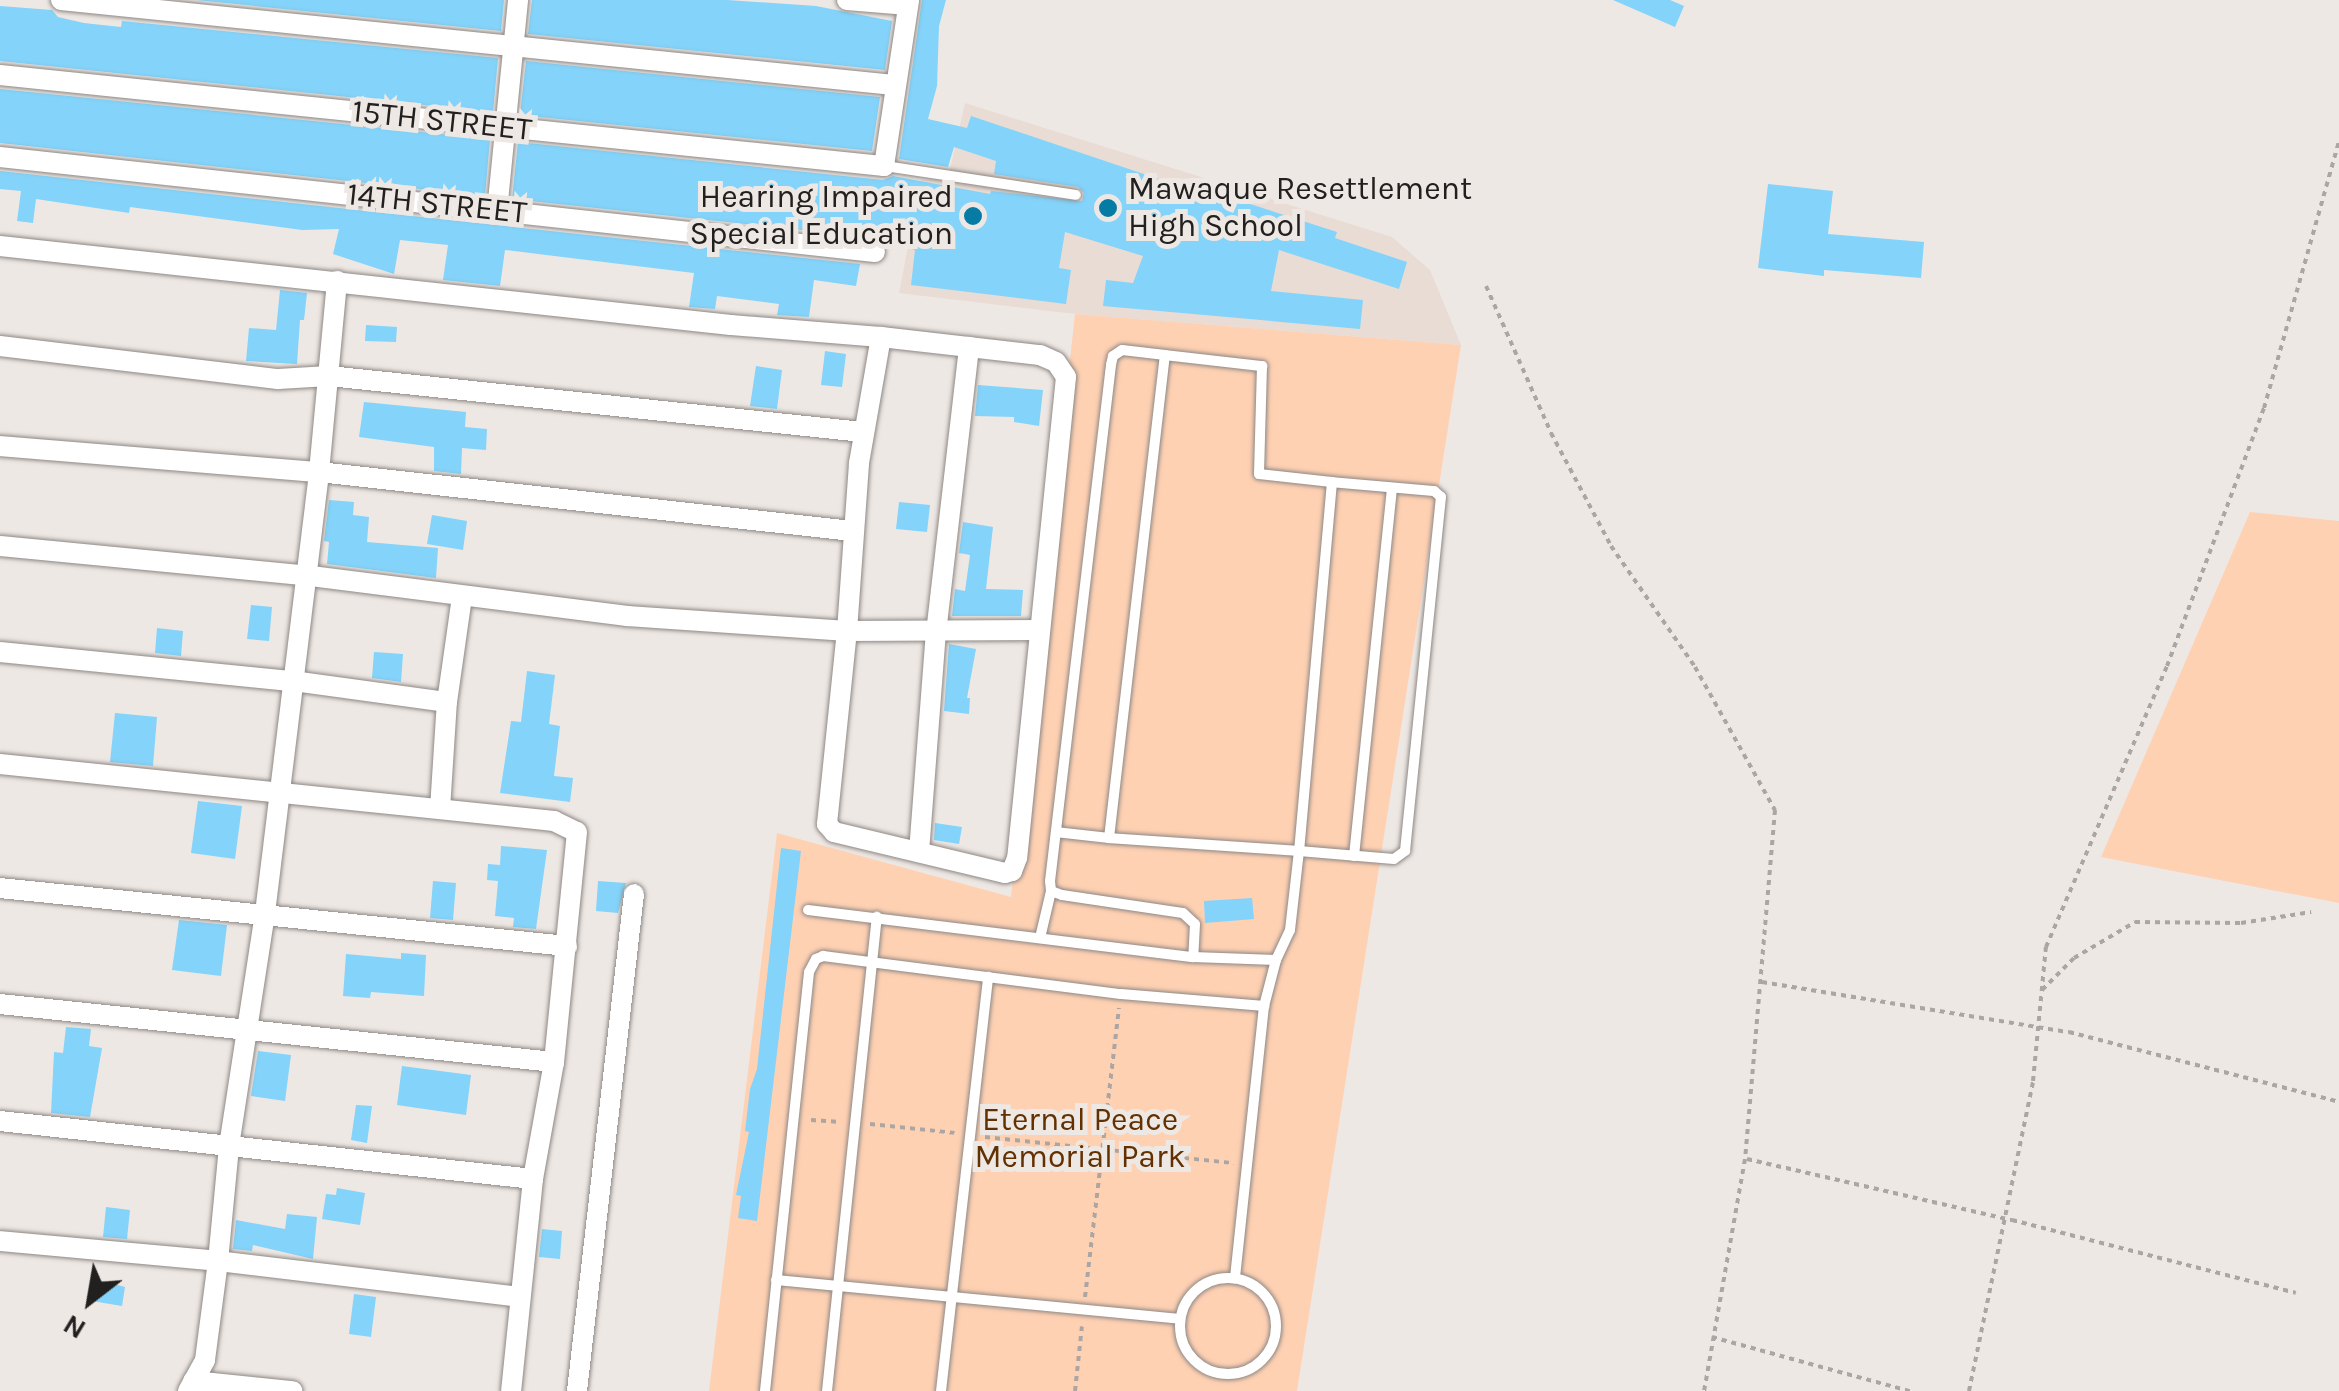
<!DOCTYPE html>
<style>
body{margin:0}
#map{position:relative;width:2339px;height:1391px;overflow:hidden;background:#eee8e4;font-family:Karla,sans-serif}
div>[style]{position:absolute}
.built>*{inset:0;background:#e9dcd4}
.green>*{inset:0;background:#ffd1b3}
.building>*{inset:0;background:#83d3fa}
.path>*{height:4px;margin-top:-2px;transform-origin:0;background:repeating-linear-gradient(90deg,#aba6a3 0 5px,transparent 0 10px)}
.roads{filter:drop-shadow(0 0 2px #8e8885) drop-shadow(0 0 2px #8e8885)}
.lane>*{height:10px;margin:-5px;padding:0 5px;transform-origin:5px;border-radius:5px;background:#fff}
.lane>.ring{margin:-5px;padding:0;box-sizing:content-box;background:none;border:10px solid #fff;border-radius:50%}
.street>*{height:20px;margin:-10px;padding:0 10px;transform-origin:10px;border-radius:10px;background:#fff}
.dots>*{width:28px;height:28px;translate:-50% -50%;box-sizing:border-box;border:5px solid #eee8e4;border-radius:50%}
span{translate:-50% -50%;white-space:nowrap;text-align:center;line-height:1.15;-webkit-text-stroke:10px #eee8e4;paint-order:stroke}
.street-label{font-size:32px;color:#22201f}
.poi-label{font-size:32px;color:#22201f}
.left{translate:0 -50%;text-align:left}
.right{translate:-100% -50%;text-align:right}
.park-label{font-size:32px;color:#633001}
.north{position:absolute;left:40px;top:1251px;width:100px;height:100px;-webkit-text-stroke:8px #eee8e4;paint-order:stroke;rotate:211deg;font-size:28px;font-weight:700;line-height:40px;text-align:center;color:#22201f}
.north::after{content:'';display:block;margin:auto;width:35px;height:45px;background:#22201f;clip-path:polygon(50% 0,100% 100%,50% 72%,0 100%)}
</style>
<div id="map">
<div class="built">
<div style="clip-path:polygon(965px 103px,1392px 237px,1430px 270px,1461px 345px,1075px 314px,899px 293px,921px 180px,948px 178px)"></div>
</div>
<div class="green">
<div style="clip-path:polygon(1075px 314px,1461px 345px,1297px 1391px,709px 1391px,777px 833px,1011px 897px)"></div>
<div style="clip-path:polygon(2250px 512px,2339px 521px,2339px 903px,2101px 857px)"></div>
</div>
<div class="building">
<div style="clip-path:polygon(196px 0,504px 0,501px 31px)"></div>
<div style="clip-path:polygon(532px 0,727px 0,816px 6px,892px 21px,885px 70px,528px 34px)"></div>
<div style="clip-path:polygon(922px 0,946px 0,939px 26px,937px 86px,928px 119px,967px 128px,971px 116px,1215px 198px,1216px 193px,1337px 232px,1335px 238px,1407px 262px,1399px 289px,1279px 250px,1271px 291px,1363px 300px,1360px 329px,1103px 306px,1106px 280px,1133px 283px,1143px 256px,1065px 232px,1059px 268px,1071px 270px,1066px 304px,911px 285px,915px 250px,876px 238px,512px 199px,518px 142px,883px 180px,893px 176px,990px 194px,991px 191px,1082px 201px,1084px 193px,1078px 187px,994px 174px,996px 161px,954px 147px,948px 167px,899px 159px)"></div>
<div style="clip-path:polygon(1613px 0,1670px 0,1684px 6px,1675px 27px)"></div>
<div style="clip-path:polygon(0 6px,52px 10px,58px 17px,84px 23px,121px 27px,122px 21px,498px 58px,493px 112px,0 61px)"></div>
<div style="clip-path:polygon(526px 61px,880px 97px,872px 151px,520px 115px)"></div>
<div style="clip-path:polygon(0 89px,490px 139px,485px 196px,0 143px)"></div>
<div style="clip-path:polygon(0 171px,495px 225px,860px 264px,856px 286px,814px 280px,809px 317px,777px 315px,779px 304px,717px 296px,715px 309px,689px 307px,694px 273px,505px 250px,500px 286px,443px 280px,448px 245px,400px 240px,394px 274px,333px 254px,339px 229px,302px 230px,130px 207px,129px 213px,36px 199px,33px 223px,17px 221px,21px 191px,0 189px)"></div>
<div style="clip-path:polygon(1768px 184px,1833px 191px,1828px 234px,1924px 242px,1921px 278px,1824px 270px,1824px 276px,1758px 268px)"></div>
<div style="clip-path:polygon(280px 290px,307px 293px,304px 320px,300px 320px,297px 364px,246px 361px,249px 328px,276px 330px)"></div>
<div style="clip-path:polygon(366px 325px,397px 327px,396px 342px,365px 341px)"></div>
<div style="clip-path:polygon(825px 351px,846px 354px,842px 387px,821px 385px)"></div>
<div style="clip-path:polygon(756px 366px,782px 370px,777px 409px,750px 406px)"></div>
<div style="clip-path:polygon(978px 385px,1043px 390px,1039px 426px,1014px 422px,1014px 417px,975px 416px)"></div>
<div style="clip-path:polygon(364px 402px,466px 412px,465px 427px,487px 429px,486px 450px,462px 448px,461px 474px,434px 471px,434px 447px,359px 437px)"></div>
<div style="clip-path:polygon(329px 500px,354px 502px,353px 515px,369px 517px,367px 542px,438px 548px,436px 578px,327px 564px,329px 542px,324px 541px)"></div>
<div style="clip-path:polygon(899px 502px,930px 505px,927px 532px,896px 529px)"></div>
<div style="clip-path:polygon(432px 515px,467px 521px,463px 550px,427px 544px)"></div>
<div style="clip-path:polygon(963px 522px,993px 527px,986px 589px,1023px 590px,1021px 616px,952px 616px,955px 589px,965px 591px,970px 555px,959px 553px)"></div>
<div style="clip-path:polygon(251px 605px,272px 607px,269px 641px,247px 639px)"></div>
<div style="clip-path:polygon(157px 628px,183px 631px,181px 656px,155px 653px)"></div>
<div style="clip-path:polygon(949px 644px,976px 649px,967px 698px,970px 698px,969px 714px,944px 711px)"></div>
<div style="clip-path:polygon(374px 652px,403px 654px,401px 682px,372px 678px)"></div>
<div style="clip-path:polygon(527px 671px,555px 675px,549px 724px,560px 726px,554px 776px,573px 778px,570px 802px,500px 793px,511px 721px,521px 722px)"></div>
<div style="clip-path:polygon(115px 713px,157px 717px,153px 766px,110px 762px)"></div>
<div style="clip-path:polygon(198px 801px,242px 806px,235px 859px,191px 853px)"></div>
<div style="clip-path:polygon(935px 823px,962px 827px,959px 844px,934px 840px)"></div>
<div style="clip-path:polygon(501px 846px,547px 850px,536px 929px,513px 927px,514px 918px,495px 916px,498px 881px,487px 880px,488px 864px,500px 865px)"></div>
<div style="clip-path:polygon(781px 848px,801px 851px,757px 1221px,738px 1218px,741px 1196px,736px 1195px,749px 1132px,745px 1131px,750px 1089px,757px 1069px)"></div>
<div style="clip-path:polygon(433px 881px,456px 883px,453px 920px,430px 918px)"></div>
<div style="clip-path:polygon(598px 881px,626px 883px,618px 913px,596px 911px)"></div>
<div style="clip-path:polygon(1252px 898px,1254px 919px,1205px 923px,1204px 901px)"></div>
<div style="clip-path:polygon(179px 920px,227px 925px,221px 976px,172px 970px)"></div>
<div style="clip-path:polygon(401px 953px,426px 955px,424px 996px,371px 992px,370px 998px,343px 996px,346px 954px,401px 959px)"></div>
<div style="clip-path:polygon(66px 1027px,91px 1029px,89px 1046px,102px 1048px,90px 1117px,51px 1113px,54px 1052px,63px 1053px)"></div>
<div style="clip-path:polygon(258px 1051px,291px 1055px,285px 1101px,251px 1096px)"></div>
<div style="clip-path:polygon(402px 1066px,471px 1075px,466px 1115px,397px 1105px)"></div>
<div style="clip-path:polygon(356px 1105px,372px 1106px,367px 1143px,351px 1140px)"></div>
<div style="clip-path:polygon(337px 1188px,365px 1193px,360px 1225px,322px 1219px,326px 1194px,336px 1195px)"></div>
<div style="clip-path:polygon(106px 1207px,130px 1210px,127px 1239px,103px 1237px)"></div>
<div style="clip-path:polygon(287px 1214px,317px 1217px,313px 1259px,253px 1245px,252px 1251px,233px 1249px,236px 1220px,285px 1229px)"></div>
<div style="clip-path:polygon(542px 1229px,562px 1231px,560px 1259px,539px 1257px)"></div>
<div style="clip-path:polygon(96px 1279px,125px 1287px,122px 1306px,92px 1301px)"></div>
<div style="clip-path:polygon(354px 1294px,376px 1297px,371px 1337px,349px 1334px)"></div>
</div>
<div class="path">
<div style="left:1486px;top:286px;width:161px;rotate:66.1deg"></div>
<div style="left:1551px;top:433px;width:128px;rotate:62deg"></div>
<div style="left:1611px;top:546px;width:147px;rotate:55.2deg"></div>
<div style="left:1695px;top:667px;width:164px;rotate:60.8deg"></div>
<div style="left:1775px;top:810px;width:350px;rotate:94.9deg"></div>
<div style="left:1745px;top:1159px;width:236px;rotate:100deg"></div>
<div style="left:1762px;top:982px;width:311px;rotate:9.3deg"></div>
<div style="left:2069px;top:1032px;width:279px;rotate:14.5deg"></div>
<div style="left:2042px;top:990px;width:45px;rotate:-45deg"></div>
<div style="left:2074px;top:958px;width:71px;rotate:-30.5deg"></div>
<div style="left:2135px;top:922px;width:106px;rotate:0.5deg"></div>
<div style="left:2241px;top:923px;width:71px;rotate:-8.9deg"></div>
<div style="left:811px;top:1120px;width:30px;rotate:4deg"></div>
<div style="left:870px;top:1124px;width:85px;rotate:6deg"></div>
<div style="left:985px;top:1137px;width:250px;rotate:6deg"></div>
<div style="left:1747px;top:1159px;width:272px;rotate:13deg"></div>
<div style="left:2012px;top:1220px;width:293px;rotate:14.4deg"></div>
<div style="left:1085px;top:1297px;width:291px;rotate:-83.3deg"></div>
<div style="left:1712px;top:1337px;width:205px;rotate:15.3deg"></div>
<div style="left:1075px;top:1391px;width:65px;rotate:-83.9deg"></div>
<div style="left:1969px;top:1391px;width:317px;rotate:-78.3deg"></div>
<div style="left:2033px;top:1081px;width:135px;rotate:-84.5deg"></div>
<div style="left:2046px;top:947px;width:306px;rotate:-66.7deg"></div>
<div style="left:2167px;top:666px;width:276px;rotate:-69.4deg"></div>
<div style="left:2264px;top:408px;width:276px;rotate:-74.3deg"></div>
</div>
<div class="roads">
<div class="lane">
<div style="left:885px;top:166px;width:193px;rotate:8.6deg"></div>
<div style="left:1165px;top:355px;width:98px;rotate:6.5deg"></div>
<div style="left:1262px;top:366px;width:108px;rotate:91.6deg"></div>
<div style="left:1259px;top:474px;width:73px;rotate:6.3deg"></div>
<div style="left:1332px;top:482px;width:370px;rotate:95.1deg"></div>
<div style="left:1299px;top:851px;width:95px;rotate:4.8deg"></div>
<div style="left:1394px;top:859px;width:14px;rotate:-36deg"></div>
<div style="left:1405px;top:851px;width:356px;rotate:-84.2deg"></div>
<div style="left:1441px;top:497px;width:9px;rotate:-139deg"></div>
<div style="left:1434px;top:491px;width:102px;rotate:-175deg"></div>
<div style="left:1056px;top:832px;width:53px;rotate:6.5deg"></div>
<div style="left:1109px;top:838px;width:486px;rotate:-83.4deg"></div>
<div style="left:1165px;top:355px;width:43px;rotate:-173.4deg"></div>
<div style="left:1122px;top:350px;width:11px;rotate:146deg"></div>
<div style="left:1113px;top:356px;width:9px;rotate:103deg"></div>
<div style="left:1111px;top:365px;width:520px;rotate:96.74deg"></div>
<div style="left:1050px;top:881px;width:10px;rotate:84deg"></div>
<div style="left:1051px;top:891px;width:12px;rotate:20deg"></div>
<div style="left:1062px;top:895px;width:122px;rotate:8.5deg"></div>
<div style="left:1183px;top:913px;width:16px;rotate:43deg"></div>
<div style="left:1195px;top:924px;width:33px;rotate:93deg"></div>
<div style="left:1109px;top:838px;width:190px;rotate:3.9deg"></div>
<div style="left:1299px;top:851px;width:80px;rotate:96.5deg"></div>
<div style="left:1290px;top:930px;width:33px;rotate:115deg"></div>
<div style="left:1354px;top:856px;width:370px;rotate:-84.1deg"></div>
<div style="left:808px;top:910px;width:388px;rotate:7deg"></div>
<div style="left:1193px;top:957px;width:83px;rotate:2.1deg"></div>
<div style="left:1276px;top:960px;width:48px;rotate:104.6deg"></div>
<div style="left:1264px;top:1006px;width:274px;rotate:96.1deg"></div>
<div style="left:1040px;top:938px;width:48px;rotate:-76.8deg"></div>
<div class="ring" style="left:1180px;top:1278px;width:86px;height:86px"></div>
<div style="left:776px;top:1280px;width:406px;rotate:5.5deg"></div>
<div style="left:765px;top:1391px;width:421px;rotate:-84deg"></div>
<div style="left:809px;top:972px;width:15px;rotate:-62deg"></div>
<div style="left:816px;top:959px;width:8px;rotate:-23deg"></div>
<div style="left:823px;top:956px;width:300px;rotate:7.3deg"></div>
<div style="left:1121px;top:994px;width:144px;rotate:4.8deg"></div>
<div style="left:827px;top:1391px;width:477px;rotate:-84deg"></div>
<div style="left:941px;top:1391px;width:417px;rotate:-83.5deg"></div>
</div>
<div class="street">
<div style="left:61px;top:0;width:837px;rotate:5.83deg"></div>
<div style="left:847px;top:0;width:61px;rotate:4.7deg"></div>
<div style="left:0;top:75px;width:889px;rotate:5.88deg"></div>
<div style="left:884px;top:166px;width:168px;rotate:-81.4deg"></div>
<div style="left:0;top:157px;width:880px;rotate:6.2deg"></div>
<div style="left:497px;top:211px;width:212px;rotate:-84.3deg"></div>
<div style="left:0;top:246px;width:735px;rotate:6.17deg"></div>
<div style="left:731px;top:325px;width:150px;rotate:4.6deg"></div>
<div style="left:881px;top:337px;width:160px;rotate:6.5deg"></div>
<div style="left:1040px;top:355px;width:17px;rotate:24deg"></div>
<div style="left:1056px;top:362px;width:18px;rotate:56deg"></div>
<div style="left:1066px;top:377px;width:483px;rotate:95.8deg"></div>
<div style="left:1017px;top:858px;width:14px;rotate:111deg"></div>
<div style="left:1012px;top:871px;width:7px;rotate:164deg"></div>
<div style="left:1005px;top:873px;width:176px;rotate:-166.5deg"></div>
<div style="left:834px;top:832px;width:11px;rotate:-131deg"></div>
<div style="left:827px;top:824px;width:194px;rotate:-84.1deg"></div>
<div style="left:847px;top:631px;width:168px;rotate:-85.9deg"></div>
<div style="left:859px;top:463px;width:128px;rotate:-80.1deg"></div>
<div style="left:0;top:346px;width:280px;rotate:6.8deg"></div>
<div style="left:278px;top:379px;width:51px;rotate:-3.4deg"></div>
<div style="left:329px;top:376px;width:537px;rotate:5.99deg"></div>
<div style="left:0;top:446px;width:320px;rotate:4.7deg"></div>
<div style="left:319px;top:472px;width:536px;rotate:6.32deg"></div>
<div style="left:0;top:546px;width:304px;rotate:5.5deg"></div>
<div style="left:303px;top:575px;width:327px;rotate:7.2deg"></div>
<div style="left:627px;top:616px;width:221px;rotate:3.9deg"></div>
<div style="left:847px;top:631px;width:192px;rotate:-0.3deg"></div>
<div style="left:0;top:652px;width:294px;rotate:5.7deg"></div>
<div style="left:293px;top:681px;width:155px;rotate:7.8deg"></div>
<div style="left:0;top:764px;width:557px;rotate:5.87deg"></div>
<div style="left:554px;top:821px;width:25px;rotate:26deg"></div>
<div style="left:577px;top:832px;width:231px;rotate:95.7deg"></div>
<div style="left:554px;top:1062px;width:119px;rotate:100.2deg"></div>
<div style="left:533px;top:1179px;width:213px;rotate:95.9deg"></div>
<div style="left:440px;top:809px;width:107px;rotate:-86.3deg"></div>
<div style="left:447px;top:702px;width:106px;rotate:-81.9deg"></div>
<div style="left:919px;top:852px;width:220px;rotate:-85.6deg"></div>
<div style="left:936px;top:633px;width:288px;rotate:-83.4deg"></div>
<div style="left:0;top:888px;width:570px;rotate:5.84deg"></div>
<div style="left:0;top:1004px;width:557px;rotate:5.98deg"></div>
<div style="left:0;top:1121px;width:536px;rotate:6.21deg"></div>
<div style="left:0;top:1241px;width:219px;rotate:5.2deg"></div>
<div style="left:218px;top:1261px;width:302px;rotate:6.8deg"></div>
<div style="left:193px;top:1381px;width:100px;rotate:5.8deg"></div>
<div style="left:188px;top:1391px;width:35px;rotate:-61deg"></div>
<div style="left:205px;top:1360px;width:100px;rotate:-82.5deg"></div>
<div style="left:218px;top:1261px;width:116px;rotate:-84.5deg"></div>
<div style="left:229px;top:1146px;width:236px;rotate:-81.2deg"></div>
<div style="left:265px;top:913px;width:444px;rotate:-83deg"></div>
<div style="left:319px;top:472px;width:192px;rotate:-84.6deg"></div>
<div style="left:577px;top:1391px;width:500px;rotate:-83.46deg"></div>
</div>
</div>
<div class="dots">
<div style="left:1108px;top:208px;background:#067ba3"></div>
<div style="left:973px;top:216px;background:#067ba3"></div>
</div>
<div class="street-label">
<span style="left:442px;top:121px;rotate:6deg">15TH STREET</span>
<span style="left:437px;top:204px;rotate:6deg">14TH STREET</span>
</div>
<div class="poi-label">
<span class="left" style="left:1128px;top:208px">Mawaque Resettlement<br>High School</span>
<span class="right" style="left:953px;top:216px">Hearing Impaired<br>Special Education</span>
</div>
<div class="park-label">
<span style="left:1080px;top:1139px">Eternal Peace<br>Memorial Park</span>
</div>
<div class="north">N</div>
</div>
